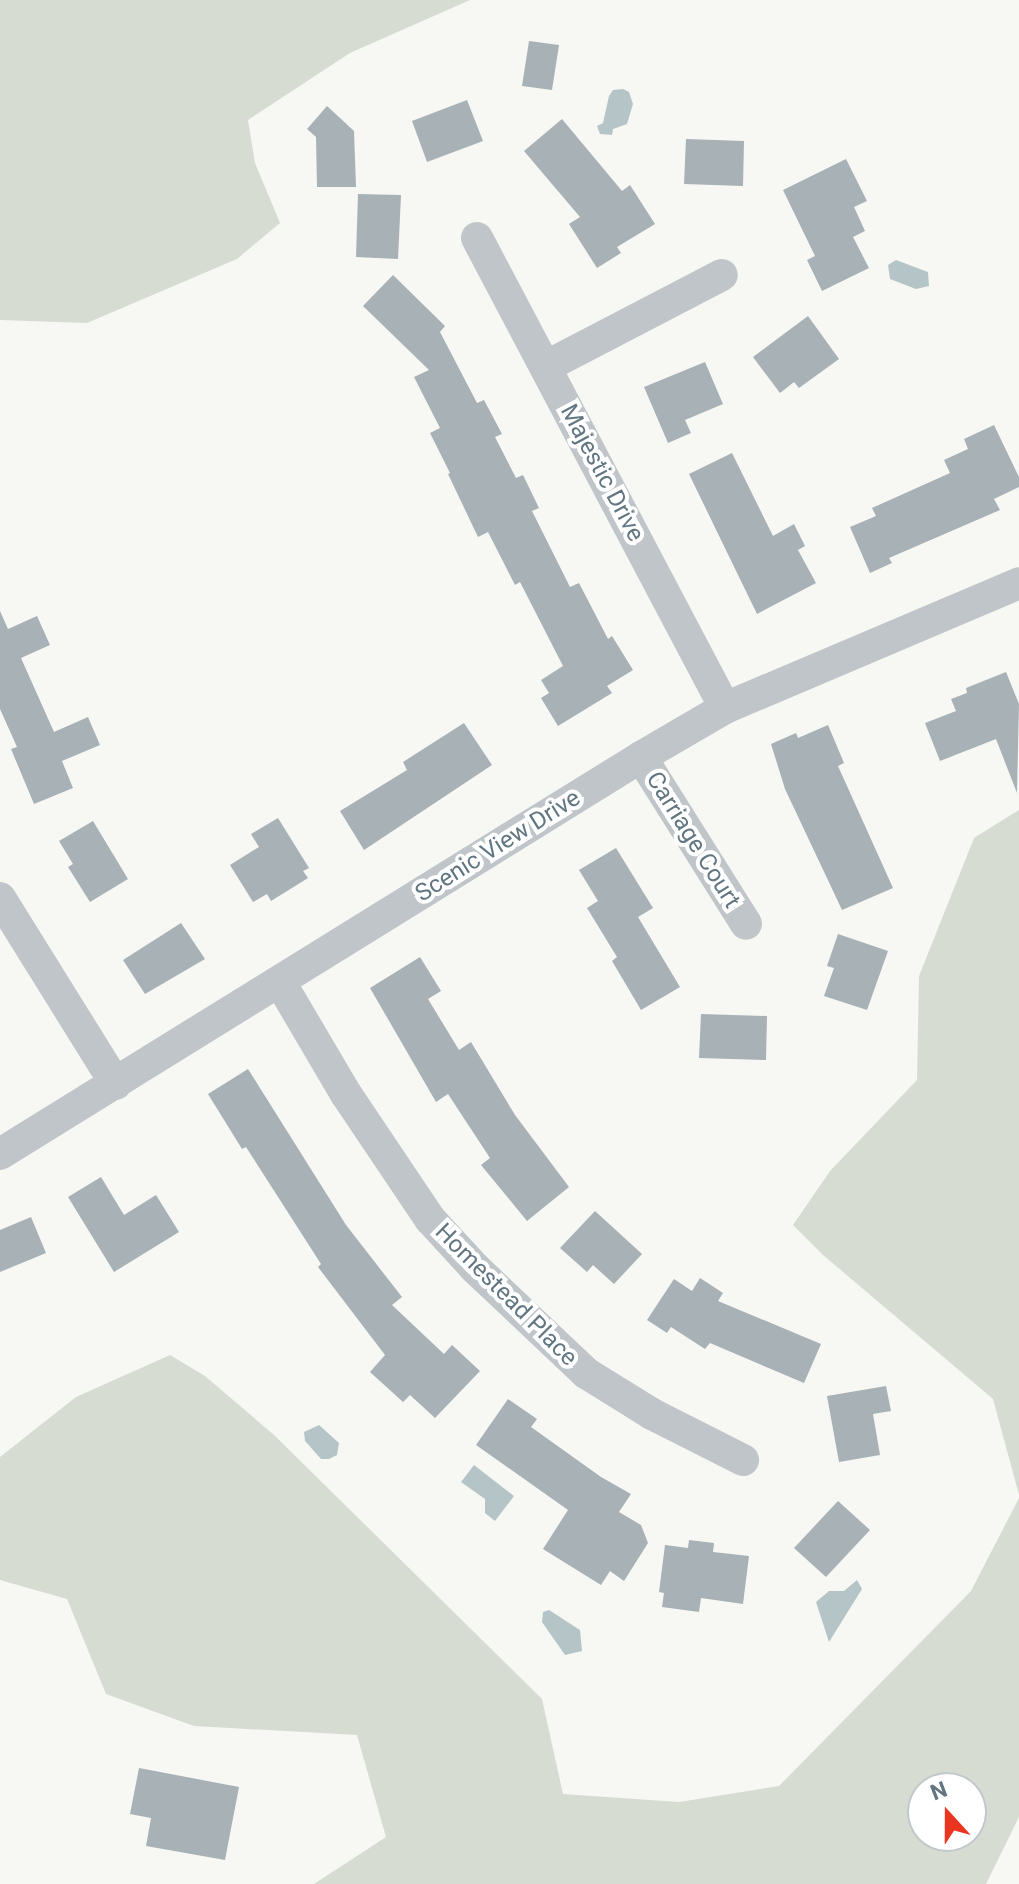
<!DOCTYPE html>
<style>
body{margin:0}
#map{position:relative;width:1019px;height:1884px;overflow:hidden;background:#f7f7f4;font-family:Roboto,sans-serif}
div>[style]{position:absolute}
.green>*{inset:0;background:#d7dcd3}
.water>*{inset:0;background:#b5c5c7}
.building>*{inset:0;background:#a7b1b6}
.minor>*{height:32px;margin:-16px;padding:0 16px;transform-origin:16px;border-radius:16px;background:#bfc5c8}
span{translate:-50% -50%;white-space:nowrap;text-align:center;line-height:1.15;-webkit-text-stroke:8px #fff;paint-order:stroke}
.street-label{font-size:24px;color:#617680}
.north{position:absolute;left:907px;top:1772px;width:80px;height:80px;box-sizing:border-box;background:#fff;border:2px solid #c0c8cc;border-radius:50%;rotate:339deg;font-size:22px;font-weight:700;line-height:32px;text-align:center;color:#617680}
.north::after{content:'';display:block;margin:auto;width:28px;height:36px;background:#ea3621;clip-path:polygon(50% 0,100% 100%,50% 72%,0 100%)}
</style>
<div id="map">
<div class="green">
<div style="clip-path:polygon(0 0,470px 0,350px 53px,248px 120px,255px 163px,280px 223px,237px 259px,87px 323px,0 320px)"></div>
<div style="clip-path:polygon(1019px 810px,1019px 1495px,993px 1399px,823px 1255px,793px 1225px,830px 1171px,917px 1080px,919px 976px,974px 838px)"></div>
<div style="clip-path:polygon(evenodd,170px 1355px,205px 1376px,274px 1435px,542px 1699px,563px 1794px,679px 1802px,779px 1786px,971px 1591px,1019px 1498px,1019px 1817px,986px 1884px,314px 1884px,386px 1837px,357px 1735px,194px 1726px,106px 1694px,67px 1599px,0 1580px,0 1457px,76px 1397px,170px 1355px,923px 1788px,971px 1788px,971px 1836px,923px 1836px,923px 1788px)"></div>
</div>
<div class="water">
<div style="clip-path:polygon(623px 89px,629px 92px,633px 104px,627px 124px,613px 129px,612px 135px,600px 134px,597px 126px,603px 123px,609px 96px,613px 90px)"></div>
<div style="clip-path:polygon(896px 260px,928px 272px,929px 286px,916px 289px,890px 279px,888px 265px)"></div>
<div style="clip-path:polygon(319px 1425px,339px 1443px,337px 1455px,329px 1459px,321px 1459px,305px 1441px,304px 1432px)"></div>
<div style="clip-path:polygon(474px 1465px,514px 1496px,495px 1521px,485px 1513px,485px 1499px,461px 1482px)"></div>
<div style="clip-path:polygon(857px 1580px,862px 1589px,829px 1642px,816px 1602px,829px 1591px,844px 1591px)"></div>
<div style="clip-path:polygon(549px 1610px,580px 1630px,582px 1651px,565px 1655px,542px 1622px,543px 1612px)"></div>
</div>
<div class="building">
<div style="clip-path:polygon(529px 41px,559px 45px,552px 90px,522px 86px)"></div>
<div style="clip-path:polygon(467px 100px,483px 141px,427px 162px,412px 121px)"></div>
<div style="clip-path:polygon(327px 106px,354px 131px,356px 187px,317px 187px,316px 137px,307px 129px)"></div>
<div style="clip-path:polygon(562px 119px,622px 191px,630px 185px,655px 224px,617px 247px,621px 253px,597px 268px,569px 224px,580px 217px,524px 151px)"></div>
<div style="clip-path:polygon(686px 139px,744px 141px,743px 186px,684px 184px)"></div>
<div style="clip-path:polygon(846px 159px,867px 201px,854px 207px,865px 231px,853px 237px,869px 268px,822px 291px,807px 260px,815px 256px,783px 190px)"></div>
<div style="clip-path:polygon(358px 194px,401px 195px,398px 259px,356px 257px)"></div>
<div style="clip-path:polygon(393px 275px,445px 326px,440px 332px,477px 403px,484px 400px,502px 434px,495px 437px,516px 478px,523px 475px,539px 508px,532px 511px,570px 587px,579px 583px,608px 639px,612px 636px,633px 670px,607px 686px,612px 693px,558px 726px,541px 698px,549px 693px,541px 680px,563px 666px,520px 582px,515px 585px,488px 532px,478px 537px,448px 474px,450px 473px,430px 433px,440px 428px,414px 377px,429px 370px,363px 306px)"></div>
<div style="clip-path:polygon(808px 316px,839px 359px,799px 388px,794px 382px,780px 393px,753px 357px)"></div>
<div style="clip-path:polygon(705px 362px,723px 404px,685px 420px,691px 433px,668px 443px,644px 387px)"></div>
<div style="clip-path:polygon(994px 425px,1019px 477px,1019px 487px,994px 499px,1000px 510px,889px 558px,892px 563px,870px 573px,850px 527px,876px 516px,872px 508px,950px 473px,944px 460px,968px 449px,964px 439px)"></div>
<div style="clip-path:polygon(732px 453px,773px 536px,794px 524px,805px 546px,798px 550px,816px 583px,757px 614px,689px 474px)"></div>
<div style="clip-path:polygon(0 611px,8px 629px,37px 616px,50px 645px,21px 658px,54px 732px,88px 717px,100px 745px,62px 761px,73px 788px,34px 804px,11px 749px,17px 747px,0 709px)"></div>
<div style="clip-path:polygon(1006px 672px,1019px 704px,1017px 793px,996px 739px,940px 761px,925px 723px,956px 711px,951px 699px,967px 693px,966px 688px)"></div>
<div style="clip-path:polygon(464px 723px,492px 765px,364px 850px,340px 811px,407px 770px,403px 762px)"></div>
<div style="clip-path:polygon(828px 725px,844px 763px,838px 766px,893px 888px,842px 910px,785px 789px,771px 744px,796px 733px,798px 738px)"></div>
<div style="clip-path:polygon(278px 818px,309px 868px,303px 871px,308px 878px,271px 901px,267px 894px,253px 902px,230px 865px,259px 847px,251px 834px)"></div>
<div style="clip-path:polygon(93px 821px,128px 879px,90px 902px,68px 867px,73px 864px,59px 841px)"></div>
<div style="clip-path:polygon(616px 848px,653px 908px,638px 917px,680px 987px,641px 1010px,612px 961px,617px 957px,587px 908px,598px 901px,579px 870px)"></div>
<div style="clip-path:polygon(181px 923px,205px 959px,145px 994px,123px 960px)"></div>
<div style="clip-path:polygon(838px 934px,888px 951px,867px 1010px,824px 996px,834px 968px,827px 966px)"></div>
<div style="clip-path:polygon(420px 957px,441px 991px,428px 999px,459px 1050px,471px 1042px,515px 1115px,569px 1187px,527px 1221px,481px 1165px,490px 1158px,448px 1094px,436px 1102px,370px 988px)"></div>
<div style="clip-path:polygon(701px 1014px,767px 1016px,766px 1060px,699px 1058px)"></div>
<div style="clip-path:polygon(248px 1069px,346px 1225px,402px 1297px,392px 1305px,444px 1354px,452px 1345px,480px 1371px,435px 1418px,410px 1395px,403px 1402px,370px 1372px,385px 1355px,318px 1267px,321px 1264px,246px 1147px,242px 1149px,208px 1094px)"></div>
<div style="clip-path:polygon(101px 1177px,124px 1215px,156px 1195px,179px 1232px,114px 1272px,68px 1197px)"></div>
<div style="clip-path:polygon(595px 1211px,642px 1254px,614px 1284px,593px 1265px,587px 1272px,560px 1248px)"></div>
<div style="clip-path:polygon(31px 1217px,46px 1253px,0 1272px,0 1230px)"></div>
<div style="clip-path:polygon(700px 1278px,723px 1293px,718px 1301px,821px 1344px,804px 1383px,710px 1343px,705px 1349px,671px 1327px,667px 1333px,647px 1320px,674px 1279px,692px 1291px)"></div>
<div style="clip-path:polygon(886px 1386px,891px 1411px,873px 1414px,880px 1455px,839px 1462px,827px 1396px)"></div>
<div style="clip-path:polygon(508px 1399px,537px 1419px,531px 1427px,601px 1477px,631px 1494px,619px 1512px,641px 1525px,648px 1543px,624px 1581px,610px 1571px,601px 1585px,543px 1549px,568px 1510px,476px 1445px)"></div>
<div style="clip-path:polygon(838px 1501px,870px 1530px,826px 1577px,794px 1548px)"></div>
<div style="clip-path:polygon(689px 1540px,714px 1543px,713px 1552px,749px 1556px,743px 1604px,701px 1598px,699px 1612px,662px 1607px,664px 1593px,659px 1592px,665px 1545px,688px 1548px)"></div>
<div style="clip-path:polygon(139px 1768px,239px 1787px,225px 1860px,146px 1846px,151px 1818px,130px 1814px)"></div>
</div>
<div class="minor">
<div style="left:477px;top:238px;width:531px;rotate:62.18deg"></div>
<div style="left:547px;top:366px;width:197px;rotate:-27.5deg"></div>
<div style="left:641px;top:757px;width:197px;rotate:57.8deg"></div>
<div style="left:0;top:898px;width:219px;rotate:58.1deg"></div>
<div style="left:280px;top:982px;width:130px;rotate:59.5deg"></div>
<div style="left:346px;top:1094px;width:151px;rotate:56.1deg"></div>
<div style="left:430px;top:1219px;width:67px;rotate:47.4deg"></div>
<div style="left:475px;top:1268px;width:153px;rotate:43.4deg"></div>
<div style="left:586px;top:1373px;width:78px;rotate:31.8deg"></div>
<div style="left:652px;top:1414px;width:102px;rotate:26.8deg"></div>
<div style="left:0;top:1154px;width:754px;rotate:-31.77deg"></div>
<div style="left:641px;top:757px;width:97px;rotate:-30.3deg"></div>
<div style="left:725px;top:708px;width:319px;rotate:-23deg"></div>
</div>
<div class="street-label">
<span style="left:602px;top:473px;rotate:62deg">Majestic Drive</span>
<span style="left:693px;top:840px;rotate:58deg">Carriage Court</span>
<span style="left:498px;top:846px;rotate:-32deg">Scenic View Drive</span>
<span style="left:506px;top:1295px;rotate:45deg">Homestead Place</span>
</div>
<div class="north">N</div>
</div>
